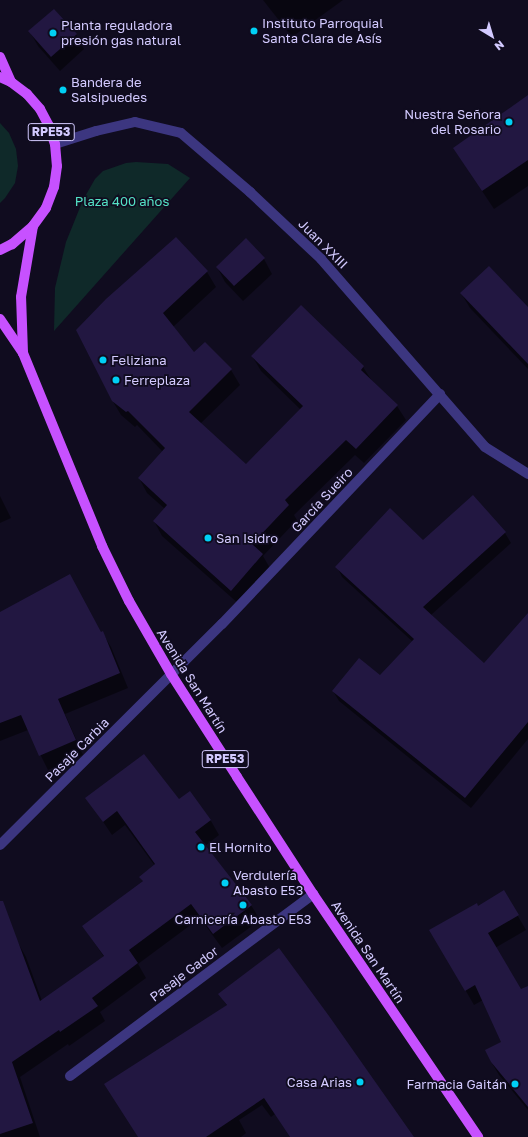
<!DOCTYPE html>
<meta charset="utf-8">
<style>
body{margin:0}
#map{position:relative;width:528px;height:1137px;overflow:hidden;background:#100c1f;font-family:"Golos Text",sans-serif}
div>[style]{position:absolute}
.green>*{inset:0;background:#0f2929}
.shadow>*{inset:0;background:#0007}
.building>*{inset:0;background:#221741}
.minor>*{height:10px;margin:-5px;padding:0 5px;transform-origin:5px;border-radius:5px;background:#3c3680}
.major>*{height:10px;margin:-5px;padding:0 5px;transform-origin:5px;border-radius:5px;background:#c751ff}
.dots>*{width:11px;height:11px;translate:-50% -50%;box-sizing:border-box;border:2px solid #100c1f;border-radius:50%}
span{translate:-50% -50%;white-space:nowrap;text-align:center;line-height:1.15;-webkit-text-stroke:3.5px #100c1f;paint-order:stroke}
.shield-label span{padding:1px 3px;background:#100c1f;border:1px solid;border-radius:3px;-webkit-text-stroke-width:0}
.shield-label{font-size:12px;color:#d3caff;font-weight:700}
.poi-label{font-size:13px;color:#d3caff}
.left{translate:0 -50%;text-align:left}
.right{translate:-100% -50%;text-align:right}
.park-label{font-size:13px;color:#54e1c5}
.street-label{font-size:13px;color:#d3caff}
.north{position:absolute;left:472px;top:16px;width:40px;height:40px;-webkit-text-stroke:3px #100c1f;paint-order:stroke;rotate:142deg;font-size:11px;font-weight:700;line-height:16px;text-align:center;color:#d3caff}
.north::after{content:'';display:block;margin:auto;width:14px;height:18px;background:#d3caff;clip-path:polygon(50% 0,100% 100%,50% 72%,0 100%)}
</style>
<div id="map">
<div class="green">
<div style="clip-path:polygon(0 123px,9px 133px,16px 149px,18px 166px,15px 183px,5px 198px,0 203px)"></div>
<div style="clip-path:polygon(136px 162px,168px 164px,190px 178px,54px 331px,55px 288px,66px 242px,83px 200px,95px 179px,103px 171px,126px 163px)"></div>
</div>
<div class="shadow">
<div style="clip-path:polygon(263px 0,343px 0,292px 37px)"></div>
<div style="clip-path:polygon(30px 32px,76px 34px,84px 49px,60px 71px,38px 46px)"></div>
<div style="clip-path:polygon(528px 96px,528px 186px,494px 209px,454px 149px)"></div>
<div style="clip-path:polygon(176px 238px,207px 272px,216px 287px,173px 327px,194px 354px,205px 343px,231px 370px,240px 385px,200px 424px,246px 465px,301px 410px,261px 371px,252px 356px,363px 367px,372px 381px,397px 406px,406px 420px,364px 463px,355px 455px,294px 515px,297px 520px,263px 556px,271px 570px,240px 605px,162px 536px,154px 521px,165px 509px,147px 493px,139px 478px,163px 452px,137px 425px,135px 427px,121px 415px,112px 400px)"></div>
<div style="clip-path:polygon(246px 240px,264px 259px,272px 274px,243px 301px,225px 282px,217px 267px)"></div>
<div style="clip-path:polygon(461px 293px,528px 309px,528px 369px,470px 308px)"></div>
<div style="clip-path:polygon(0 496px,11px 518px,0 523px)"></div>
<div style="clip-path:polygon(473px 496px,505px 533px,511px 543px,431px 615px,484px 664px,528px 615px,528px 739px,471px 808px,339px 701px,333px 691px,380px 676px,413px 642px,342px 577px,337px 567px,423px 541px)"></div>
<div style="clip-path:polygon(102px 632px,111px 647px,128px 688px,65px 714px,83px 755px,48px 770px,28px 730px,0 741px,0 670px)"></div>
<div style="clip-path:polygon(189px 793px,211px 821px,219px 835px,205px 846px,251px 905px,260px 920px,222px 948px,200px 918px,138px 964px,146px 978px,100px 1012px,105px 1021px,69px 1046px,68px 1044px,20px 1077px,40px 1137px,0 1137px,0 950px,18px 943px,26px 957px,42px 1001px,104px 957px,83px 926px,143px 881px,155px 866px,125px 825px,112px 835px,87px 798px,178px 801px)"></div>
<div style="clip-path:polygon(504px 892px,526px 930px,495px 948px,520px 991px,528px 987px,528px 1110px,499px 1075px,490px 1060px,503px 1042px,483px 1000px,474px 1005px,431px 931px,478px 907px)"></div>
<div style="clip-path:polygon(220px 994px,412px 1137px,290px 1137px,275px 1114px,271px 1117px,262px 1105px,239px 1120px,246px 1133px,241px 1137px,138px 1137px,227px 1006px)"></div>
</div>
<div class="building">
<div style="clip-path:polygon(54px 9px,77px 34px,51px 57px,28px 31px)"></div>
<div style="clip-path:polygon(528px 95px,528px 160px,482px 191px,453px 148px)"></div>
<div style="clip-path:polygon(176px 237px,208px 271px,163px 313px,194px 352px,205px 342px,232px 369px,189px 412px,246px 464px,303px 406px,251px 356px,301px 305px,364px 366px,361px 370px,398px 405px,356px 449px,346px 440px,285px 500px,289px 505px,252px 544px,263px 554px,231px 591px,153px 521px,167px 505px,138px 478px,165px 448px,128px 411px,126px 412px,112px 401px,76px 330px,106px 299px)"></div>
<div style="clip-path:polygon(246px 238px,265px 258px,234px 286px,216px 267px)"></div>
<div style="clip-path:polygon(489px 266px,528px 307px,528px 364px,460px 293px)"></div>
<div style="clip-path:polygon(473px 495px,506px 532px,423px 607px,484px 663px,528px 613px,528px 722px,465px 798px,332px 691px,359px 658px,380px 675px,414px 639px,335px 567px,390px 508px,423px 540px)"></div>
<div style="clip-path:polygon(70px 574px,101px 632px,103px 631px,120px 673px,58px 699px,76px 740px,39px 756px,21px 715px,0 723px,0 612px)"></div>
<div style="clip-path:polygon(144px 754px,179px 799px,190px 791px,211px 820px,195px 832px,252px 905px,213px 934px,191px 904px,129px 950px,138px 963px,92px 998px,98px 1006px,60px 1032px,59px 1030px,12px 1062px,33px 1123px,0 1134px,0 901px,3px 901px,40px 1001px,104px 956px,82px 926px,143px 881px,139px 877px,155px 864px,117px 811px,103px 822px,85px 798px)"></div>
<div style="clip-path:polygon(504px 890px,519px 915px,488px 933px,521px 989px,528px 986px,528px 1107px,491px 1062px,485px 1050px,501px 1042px,475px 985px,465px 991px,429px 930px,477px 903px,478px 906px)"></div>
<div style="clip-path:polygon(279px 948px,329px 1016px,414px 1137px,290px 1137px,264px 1098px,206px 1137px,138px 1137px,104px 1084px,227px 1005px,218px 994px)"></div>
</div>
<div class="minor">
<div style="left:55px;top:144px;width:43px;rotate:-17.6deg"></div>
<div style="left:96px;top:131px;width:40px;rotate:-13deg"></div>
<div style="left:135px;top:122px;width:47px;rotate:13.4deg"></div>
<div style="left:181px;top:133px;width:91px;rotate:40.5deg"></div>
<div style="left:250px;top:192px;width:98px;rotate:43.3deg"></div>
<div style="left:321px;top:259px;width:249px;rotate:48.9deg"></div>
<div style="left:485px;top:447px;width:51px;rotate:32.1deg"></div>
<div style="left:0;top:845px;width:313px;rotate:-44.9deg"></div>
<div style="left:222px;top:624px;width:317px;rotate:-46.5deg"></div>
<div style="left:70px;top:1076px;width:304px;rotate:-36.8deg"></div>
</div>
<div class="major">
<div style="left:0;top:57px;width:27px;rotate:66deg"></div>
<div style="left:0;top:77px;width:12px;rotate:24deg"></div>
<div style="left:11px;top:82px;width:20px;rotate:37deg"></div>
<div style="left:27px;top:94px;width:20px;rotate:49deg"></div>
<div style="left:40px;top:109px;width:19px;rotate:62deg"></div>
<div style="left:49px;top:126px;width:19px;rotate:72deg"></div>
<div style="left:55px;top:144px;width:22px;rotate:85deg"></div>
<div style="left:57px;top:166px;width:21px;rotate:98deg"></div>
<div style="left:54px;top:187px;width:22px;rotate:111deg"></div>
<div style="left:46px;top:208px;width:22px;rotate:126deg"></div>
<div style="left:33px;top:226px;width:28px;rotate:139deg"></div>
<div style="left:12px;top:244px;width:13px;rotate:153deg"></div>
<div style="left:0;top:319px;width:41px;rotate:55.9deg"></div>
<div style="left:23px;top:353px;width:209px;rotate:67.7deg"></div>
<div style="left:102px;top:546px;width:61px;rotate:63.9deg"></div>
<div style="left:129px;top:601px;width:84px;rotate:60.1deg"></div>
<div style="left:171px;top:674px;width:122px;rotate:57.3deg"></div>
<div style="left:237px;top:777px;width:140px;rotate:57deg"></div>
<div style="left:313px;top:894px;width:294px;rotate:55.8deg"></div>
<div style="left:23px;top:353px;width:56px;rotate:-92deg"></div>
<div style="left:21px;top:297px;width:72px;rotate:-80.4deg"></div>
</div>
<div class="dots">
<div style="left:254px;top:31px;background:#00d0f5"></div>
<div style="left:53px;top:33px;background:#00d0f5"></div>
<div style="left:63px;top:90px;background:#00d0f5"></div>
<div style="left:509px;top:122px;background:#00d0f5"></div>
<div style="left:103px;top:360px;background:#00d0f5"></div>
<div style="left:116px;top:380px;background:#00d0f5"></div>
<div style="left:208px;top:538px;background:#00d0f5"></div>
<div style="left:201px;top:847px;background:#00d0f5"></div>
<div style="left:225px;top:883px;background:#00d0f5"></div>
<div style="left:243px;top:905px;background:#00d0f5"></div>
<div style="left:360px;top:1082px;background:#00d0f5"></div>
<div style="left:515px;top:1084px;background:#00d0f5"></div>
</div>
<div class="shield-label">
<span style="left:51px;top:132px">RPE53</span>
<span style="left:225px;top:759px">RPE53</span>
</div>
<div class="poi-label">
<span class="left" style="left:262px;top:31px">Instituto Parroquial<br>Santa Clara de Asís</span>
<span class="left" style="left:61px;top:33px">Planta reguladora<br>presión gas natural</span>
<span class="left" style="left:71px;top:90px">Bandera de<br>Salsipuedes</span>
<span class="right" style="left:501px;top:122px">Nuestra Señora<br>del Rosario</span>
<span class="left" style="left:111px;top:360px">Feliziana</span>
<span class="left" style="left:124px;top:380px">Ferreplaza</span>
<span class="left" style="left:216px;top:538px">San Isidro</span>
<span class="left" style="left:209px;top:847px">El Hornito</span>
<span class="left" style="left:233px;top:883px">Verdulería<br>Abasto E53</span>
<span style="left:243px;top:919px">Carnicería Abasto E53</span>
<span class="right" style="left:352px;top:1082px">Casa Arias</span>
<span class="right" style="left:507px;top:1084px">Farmacia Gaitán</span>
</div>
<div class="park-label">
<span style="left:122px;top:201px">Plaza 400 años</span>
</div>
<div class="street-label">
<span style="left:323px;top:244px;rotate:45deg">Juan XXIII</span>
<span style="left:322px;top:500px;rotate:-47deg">García Sueiro</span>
<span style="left:192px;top:681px;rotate:58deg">Avenida San Martín</span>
<span style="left:77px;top:750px;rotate:-45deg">Pasaje Carbia</span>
<span style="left:368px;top:952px;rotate:56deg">Avenida San Martín</span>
<span style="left:184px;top:974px;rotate:-37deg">Pasaje Gador</span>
</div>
<div class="north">N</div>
</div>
